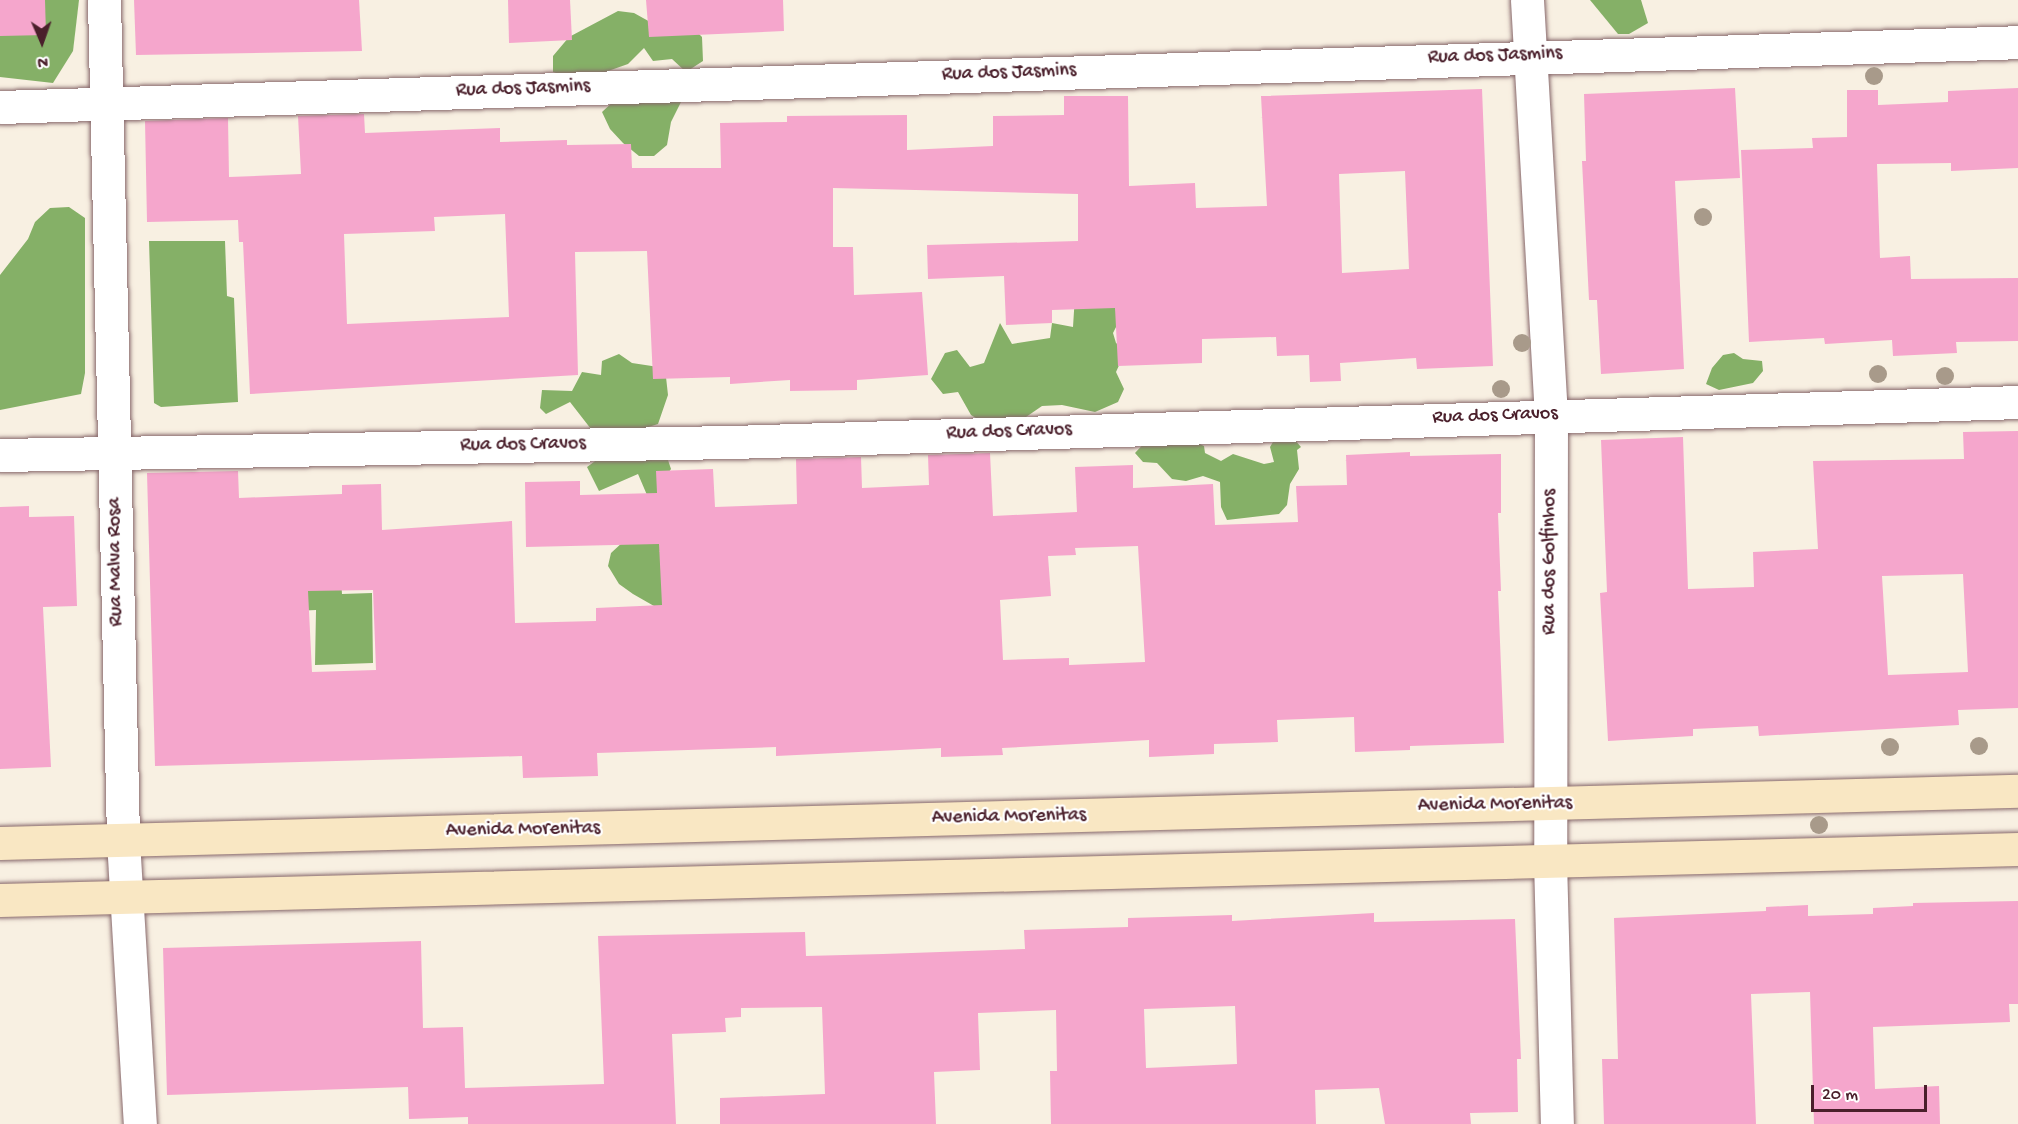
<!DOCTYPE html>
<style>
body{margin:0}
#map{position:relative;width:2018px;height:1124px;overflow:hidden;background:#f8f0e2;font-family:"Gochi Hand",sans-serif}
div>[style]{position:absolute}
.forest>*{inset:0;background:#85b067}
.building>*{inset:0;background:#f5a6cc}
.roads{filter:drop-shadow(0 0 2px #87686b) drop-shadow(0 0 2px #87686b)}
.minor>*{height:33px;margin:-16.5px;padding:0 16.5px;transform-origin:16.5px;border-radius:16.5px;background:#fff}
.secondary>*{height:33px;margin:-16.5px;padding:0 16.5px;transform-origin:16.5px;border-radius:16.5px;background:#f9e7c3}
.trees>*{width:18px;height:18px;margin:-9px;border-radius:50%;background:#a89a8a}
span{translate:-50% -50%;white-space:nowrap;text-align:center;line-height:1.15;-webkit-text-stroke:4.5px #fff;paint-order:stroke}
.street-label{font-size:20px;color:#4a1f2b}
.north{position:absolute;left:12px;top:12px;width:60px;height:60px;-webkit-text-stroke:4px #fff;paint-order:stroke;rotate:178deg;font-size:16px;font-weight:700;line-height:24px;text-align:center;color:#4a1f2b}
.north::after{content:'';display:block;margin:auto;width:21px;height:27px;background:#4a1f2b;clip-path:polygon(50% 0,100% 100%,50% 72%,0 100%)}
.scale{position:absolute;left:1811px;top:1085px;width:116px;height:27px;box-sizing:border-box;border:3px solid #4a1f2b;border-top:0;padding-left:8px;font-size:18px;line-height:21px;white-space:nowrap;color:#4a1f2b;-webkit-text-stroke:4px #fff;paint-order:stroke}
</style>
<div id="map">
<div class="forest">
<div style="clip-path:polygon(17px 0,79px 0,73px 51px,53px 83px,0 77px,0 15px)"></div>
<div style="clip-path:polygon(1590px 0,1641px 0,1648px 23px,1629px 34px,1618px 34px)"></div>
<div style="clip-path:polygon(618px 11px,634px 13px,661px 28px,686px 21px,702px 37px,703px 61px,686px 72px,672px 59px,653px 61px,644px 48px,628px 64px,594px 76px,577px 80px,553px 72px,553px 56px,569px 37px)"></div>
<div style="clip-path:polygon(616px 99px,682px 100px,671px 122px,667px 145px,654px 156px,639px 156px,623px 143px,610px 129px,602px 112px)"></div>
<div style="clip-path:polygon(69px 207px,85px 218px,85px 373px,81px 394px,0 410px,0 275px,28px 239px,35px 222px,50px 208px)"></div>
<div style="clip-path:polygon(149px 241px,225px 241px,227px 296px,234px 298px,238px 402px,161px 407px,154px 403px)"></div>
<div style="clip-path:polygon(1107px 259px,1118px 323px,1113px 333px,1116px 343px,1126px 350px,1116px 372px,1124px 389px,1118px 402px,1095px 412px,1062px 405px,1042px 406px,1026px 417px,984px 423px,971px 415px,958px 392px,943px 394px,931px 379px,945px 353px,957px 350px,970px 367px,984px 363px,1000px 323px,1012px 344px,1050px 338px,1052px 323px,1073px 327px,1075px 295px)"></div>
<div style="clip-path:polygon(1734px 353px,1743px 359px,1762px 361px,1763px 371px,1753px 383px,1719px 390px,1706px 384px,1712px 368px,1723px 355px)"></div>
<div style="clip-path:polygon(619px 354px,632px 363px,665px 368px,668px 395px,658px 424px,639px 430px,591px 429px,570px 402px,546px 414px,540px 408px,542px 390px,572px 391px,582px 372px,601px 375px,602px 361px)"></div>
<div style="clip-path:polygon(1288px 432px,1301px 447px,1297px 450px,1299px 469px,1290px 484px,1287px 505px,1279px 514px,1227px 520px,1221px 507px,1220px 482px,1203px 476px,1186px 481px,1172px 479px,1157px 463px,1143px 462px,1135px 453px,1148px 439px,1185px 437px,1204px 446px,1205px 453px,1221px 461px,1233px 454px,1264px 464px,1274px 462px,1270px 447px,1276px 437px)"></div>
<div style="clip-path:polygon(606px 453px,667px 457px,671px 469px,666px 476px,669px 607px,654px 606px,633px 594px,619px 584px,608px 566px,611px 553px,624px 541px,647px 495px,638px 474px,599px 491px,587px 467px)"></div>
<div style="clip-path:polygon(340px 566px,342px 594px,372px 593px,373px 663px,315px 665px,316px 610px,249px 613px)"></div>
</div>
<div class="building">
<div style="clip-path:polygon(0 0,45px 0,46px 35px,0 36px)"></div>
<div style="clip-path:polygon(134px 0,359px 0,362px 51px,136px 55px)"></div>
<div style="clip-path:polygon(508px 0,570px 0,572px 40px,509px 43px)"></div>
<div style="clip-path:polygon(646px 0,783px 0,784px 31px,649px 37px)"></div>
<div style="clip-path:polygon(1735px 88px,1740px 178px,1675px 181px,1684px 369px,1601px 374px,1597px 300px,1589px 300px,1582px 161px,1586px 161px,1584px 94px)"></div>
<div style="clip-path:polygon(2018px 88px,2018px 168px,1951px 171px,1951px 163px,1877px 164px,1880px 258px,1910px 256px,1911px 279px,2018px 278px,2018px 341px,1956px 342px,1957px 353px,1893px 356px,1892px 340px,1825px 344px,1824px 338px,1749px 342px,1741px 150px,1813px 148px,1812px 138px,1847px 137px,1847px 90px,1878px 90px,1878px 105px,1948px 102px,1948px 91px)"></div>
<div style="clip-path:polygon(evenodd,1482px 89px,1493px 366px,1417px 369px,1416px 358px,1340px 363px,1341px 381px,1310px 382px,1309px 355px,1277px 356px,1276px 337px,1202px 339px,1202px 363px,1118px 366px,1115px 308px,1052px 310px,1052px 323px,1006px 325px,1004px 276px,928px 279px,927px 245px,1078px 241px,1078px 194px,833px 188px,833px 247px,853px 247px,854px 295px,922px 292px,928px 375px,857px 380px,857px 390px,790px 391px,790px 380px,730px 384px,730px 377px,653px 379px,647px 251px,575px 252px,578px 375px,250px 394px,243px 242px,239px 242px,238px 220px,147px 222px,145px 121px,228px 118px,229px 177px,301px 174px,298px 116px,364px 114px,365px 133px,500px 128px,500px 142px,567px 140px,567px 145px,631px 144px,632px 168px,721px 168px,720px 123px,787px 122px,787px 116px,907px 115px,907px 150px,993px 146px,993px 116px,1064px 115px,1064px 96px,1128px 96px,1129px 186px,1195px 183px,1196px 208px,1267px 206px,1261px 96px,1482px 89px,1405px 171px,1409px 269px,1342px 273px,1339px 174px,1405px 171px,1482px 89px,505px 214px,509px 317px,347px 324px,344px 234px,435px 231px,434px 217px,505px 214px)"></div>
<div style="clip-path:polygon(evenodd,2018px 431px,2018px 708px,1958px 710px,1959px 725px,1759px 736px,1758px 726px,1693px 729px,1693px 736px,1608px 741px,1600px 593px,1607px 592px,1601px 440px,1683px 437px,1688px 589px,1754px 587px,1753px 552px,1818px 549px,1813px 461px,1964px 459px,1963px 432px,2018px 431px,1963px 574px,1968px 672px,1888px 675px,1882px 576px,1963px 574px)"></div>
<div style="clip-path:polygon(evenodd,1410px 452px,1410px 456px,1501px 454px,1501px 513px,1498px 513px,1501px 591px,1498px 591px,1504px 743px,1410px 746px,1410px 750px,1355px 752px,1354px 717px,1277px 720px,1278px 742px,1214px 744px,1214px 754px,1149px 757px,1149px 740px,1002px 748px,1003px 755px,941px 757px,941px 748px,776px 756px,776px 747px,597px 753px,598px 776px,523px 778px,522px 756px,155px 766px,147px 473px,238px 471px,239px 498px,342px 494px,342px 485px,381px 484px,382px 530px,512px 521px,515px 623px,596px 621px,596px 608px,662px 605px,659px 544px,526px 547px,525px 482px,580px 481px,580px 495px,657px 493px,656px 471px,713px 469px,715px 507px,797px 504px,796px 459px,861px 457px,862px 488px,929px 485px,928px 455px,990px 453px,993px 516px,1077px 512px,1075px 467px,1133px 465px,1133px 488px,1213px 484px,1215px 525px,1298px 522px,1296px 486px,1347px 485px,1346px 455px,1410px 452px,1138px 546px,1145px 662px,1069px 665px,1069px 658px,1003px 660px,1000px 600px,1051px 596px,1048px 556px,1076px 555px,1075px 548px,1138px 546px,1410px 452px,373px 590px,376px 670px,312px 672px,308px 591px,373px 590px)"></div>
<div style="clip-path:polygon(29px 506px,29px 517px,74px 516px,77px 606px,43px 607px,51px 767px,0 769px,0 507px)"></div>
<div style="clip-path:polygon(2018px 901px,2018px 1004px,2009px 1004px,2010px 1022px,1873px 1027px,1875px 1089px,1939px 1086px,1940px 1124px,1814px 1124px,1810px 992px,1751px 994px,1756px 1124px,1604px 1124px,1602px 1059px,1618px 1059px,1614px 918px,1766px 911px,1766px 907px,1808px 905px,1808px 916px,1873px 914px,1873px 908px,1913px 906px,1913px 903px)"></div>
<div style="clip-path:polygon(evenodd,1374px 913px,1374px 922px,1515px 919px,1521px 1059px,1517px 1059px,1518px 1112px,1470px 1113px,1471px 1124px,1385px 1124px,1379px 1088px,1315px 1090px,1316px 1124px,1051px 1124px,1050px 1071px,1057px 1071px,1056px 1010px,978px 1013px,980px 1070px,934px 1072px,936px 1124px,720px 1124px,720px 1098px,825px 1094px,822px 1007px,741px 1008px,741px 1017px,725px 1018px,726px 1032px,672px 1034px,676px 1124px,468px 1124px,468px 1117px,409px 1119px,408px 1087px,167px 1095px,163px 948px,421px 941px,423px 1028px,463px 1027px,465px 1088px,604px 1084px,598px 936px,805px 932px,806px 956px,883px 954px,1025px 949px,1024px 930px,1128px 927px,1128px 918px,1232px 915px,1232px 921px,1374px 913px,1235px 1006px,1237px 1064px,1146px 1068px,1144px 1009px,1235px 1006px)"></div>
</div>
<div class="roads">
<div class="minor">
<div style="left:104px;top:0;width:840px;rotate:88.7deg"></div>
<div style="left:123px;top:840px;width:285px;rotate:86.6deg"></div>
<div style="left:1527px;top:0;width:415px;rotate:86.7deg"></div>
<div style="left:1551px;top:414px;width:446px;rotate:90.1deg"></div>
<div style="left:1550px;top:860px;width:264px;rotate:88.5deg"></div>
<div style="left:0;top:107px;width:2019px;rotate:-1.84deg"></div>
<div style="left:0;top:455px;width:732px;rotate:-1.02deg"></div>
<div style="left:732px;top:442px;width:1287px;rotate:-1.78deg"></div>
</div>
<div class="secondary">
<div style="left:0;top:843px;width:2019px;rotate:-1.48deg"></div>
<div style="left:0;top:900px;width:2019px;rotate:-1.45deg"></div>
</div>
</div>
<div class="trees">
<div style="left:1874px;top:76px"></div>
<div style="left:1703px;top:217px"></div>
<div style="left:1522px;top:343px"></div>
<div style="left:1878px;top:374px"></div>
<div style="left:1945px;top:376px"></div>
<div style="left:1501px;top:389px"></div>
<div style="left:1979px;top:746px"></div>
<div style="left:1890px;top:747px"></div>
<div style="left:1819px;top:825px"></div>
</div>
<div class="street-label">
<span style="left:1495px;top:56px;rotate:-2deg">Rua dos Jasmins</span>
<span style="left:1009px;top:73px;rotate:-2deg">Rua dos Jasmins</span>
<span style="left:523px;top:89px;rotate:-2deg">Rua dos Jasmins</span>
<span style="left:1495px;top:416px;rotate:-2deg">Rua dos Cravos</span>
<span style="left:1009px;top:432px;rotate:-2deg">Rua dos Cravos</span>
<span style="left:523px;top:445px;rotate:-1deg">Rua dos Cravos</span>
<span style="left:116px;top:562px;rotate:-91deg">Rua Malva Rosa</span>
<span style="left:1550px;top:562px;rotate:-90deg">Rua dos Golfinhos</span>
<span style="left:1495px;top:805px;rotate:-1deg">Avenida Morenitas</span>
<span style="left:1009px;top:817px;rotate:-1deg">Avenida Morenitas</span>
<span style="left:523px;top:830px;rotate:-1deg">Avenida Morenitas</span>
</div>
<div class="north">N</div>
<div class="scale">20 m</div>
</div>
